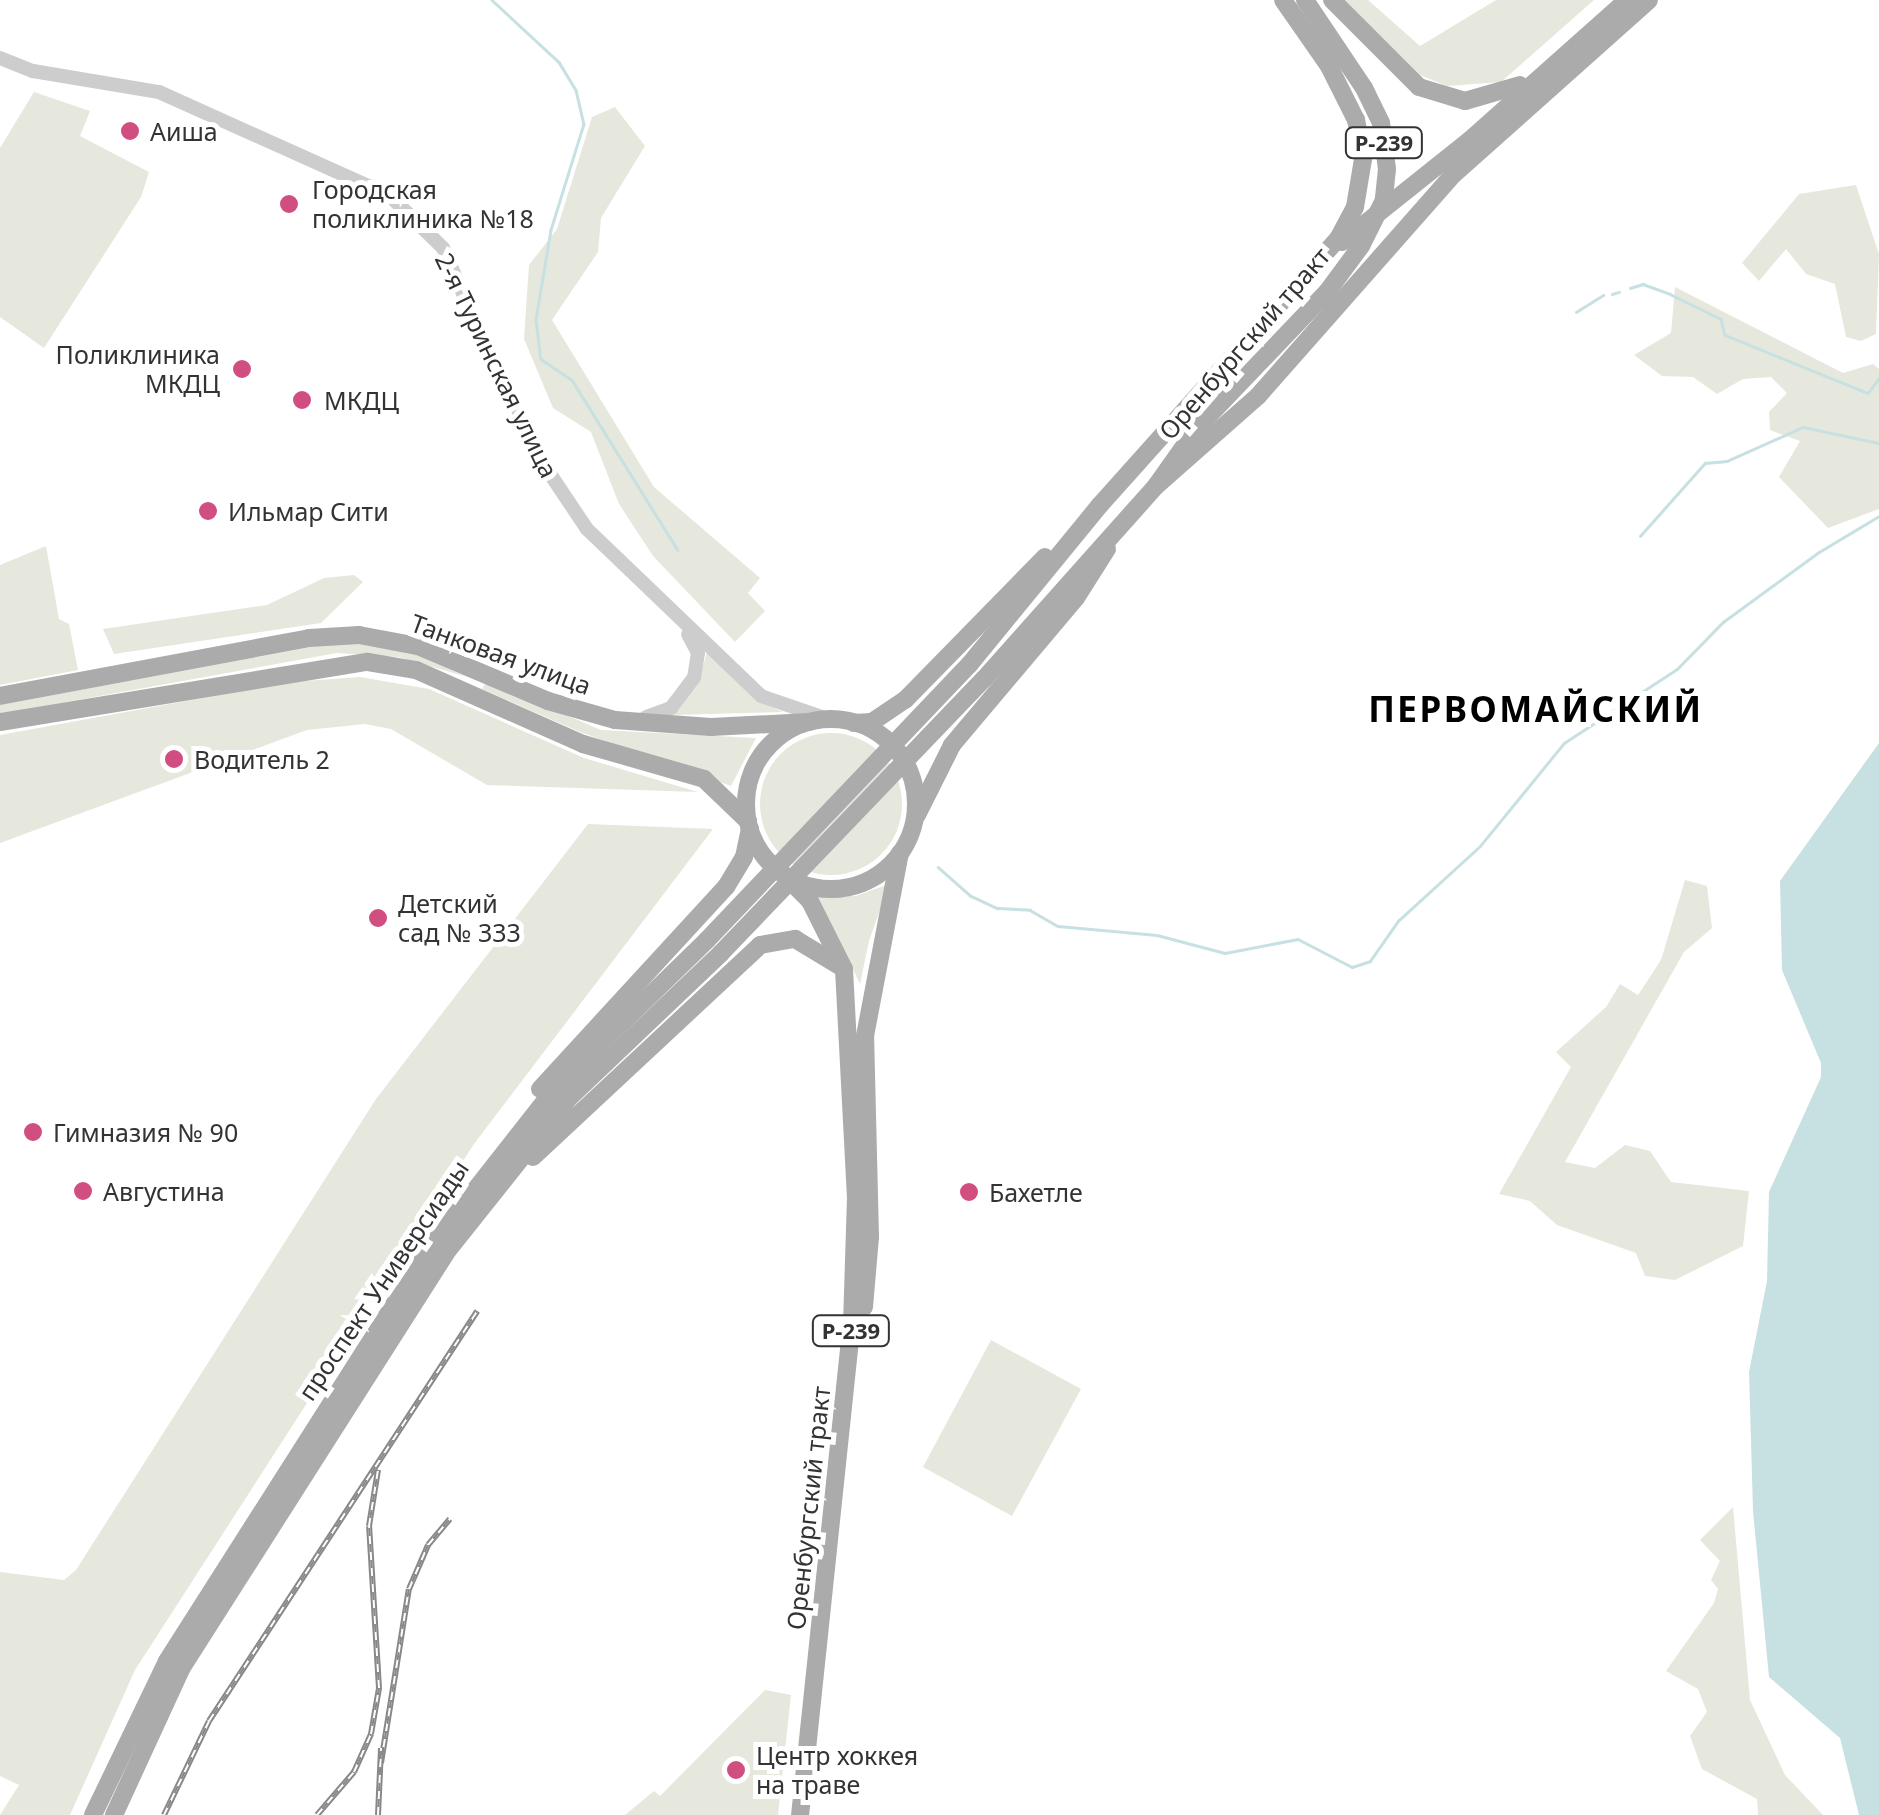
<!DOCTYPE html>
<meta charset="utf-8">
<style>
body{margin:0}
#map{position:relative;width:1879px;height:1815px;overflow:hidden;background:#fff;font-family:"Noto Sans",sans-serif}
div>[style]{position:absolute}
.green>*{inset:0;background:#e6e8dd}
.round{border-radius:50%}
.water>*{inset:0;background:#c7e0e2}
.stream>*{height:2.5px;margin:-1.25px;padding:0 1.25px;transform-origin:1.25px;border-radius:1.25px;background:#c7e0e2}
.minor>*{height:14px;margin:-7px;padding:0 7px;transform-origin:7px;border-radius:7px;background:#cdcdcd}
.major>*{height:18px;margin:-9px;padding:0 9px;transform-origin:9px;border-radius:9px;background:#ababab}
.major>.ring{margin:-9px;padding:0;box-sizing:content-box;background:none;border:18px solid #ababab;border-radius:50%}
.rail>*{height:6px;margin-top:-3px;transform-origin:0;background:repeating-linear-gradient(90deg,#fff 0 8px,#888 0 16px);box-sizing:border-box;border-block:2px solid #888}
.major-bridge>*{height:18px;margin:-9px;padding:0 9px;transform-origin:9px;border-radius:9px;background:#ababab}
.dots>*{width:28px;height:28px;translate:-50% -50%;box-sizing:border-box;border:5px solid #fff;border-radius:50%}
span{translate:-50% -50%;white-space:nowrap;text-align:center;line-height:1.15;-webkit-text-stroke:10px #fff;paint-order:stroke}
.shield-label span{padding:2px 8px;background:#fff;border:2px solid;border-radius:8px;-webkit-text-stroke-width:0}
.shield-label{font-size:22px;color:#333;font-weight:700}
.poi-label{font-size:25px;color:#333}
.left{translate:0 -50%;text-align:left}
.right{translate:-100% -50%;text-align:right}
.street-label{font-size:25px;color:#333}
.district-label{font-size:35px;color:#000;font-weight:700;letter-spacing:2.5px}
</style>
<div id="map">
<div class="green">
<div style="clip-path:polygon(1344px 0,1368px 0,1420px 46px,1496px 0,1594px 0,1501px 82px,1447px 86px,1420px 75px)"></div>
<div style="clip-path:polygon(34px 92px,90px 111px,80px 136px,149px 172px,141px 197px,44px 348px,0 317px,0 148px)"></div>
<div style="clip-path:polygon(615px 107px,645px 146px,601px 218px,598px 252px,552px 320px,654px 487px,760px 578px,748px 593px,765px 611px,735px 642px,653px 556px,619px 504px,591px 432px,553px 408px,524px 339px,529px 265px,557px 229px,592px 117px)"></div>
<div style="clip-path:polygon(1856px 185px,1879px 254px,1876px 334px,1861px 341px,1846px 337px,1835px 284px,1806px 274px,1786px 249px,1759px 281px,1742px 263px,1799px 194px)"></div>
<div style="clip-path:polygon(1675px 287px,1843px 373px,1873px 364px,1879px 369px,1879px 509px,1828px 528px,1779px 477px,1800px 441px,1770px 430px,1769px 412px,1787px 393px,1771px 377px,1743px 379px,1717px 394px,1693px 377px,1662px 376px,1634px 355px,1671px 333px)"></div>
<div style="clip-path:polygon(46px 546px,59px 619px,69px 624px,78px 670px,0 685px,0 565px)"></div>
<div style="clip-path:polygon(354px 575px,363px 582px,321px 623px,114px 654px,103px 629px,267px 605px,324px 578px)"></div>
<div style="clip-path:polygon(338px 642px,400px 647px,467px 677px,399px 657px,337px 653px,0 714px,0 705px)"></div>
<div style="clip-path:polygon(707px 652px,757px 701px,783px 712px,672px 715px,698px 683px)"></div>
<div style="clip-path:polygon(360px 677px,429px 689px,584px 758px,698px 792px,487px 785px,391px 729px,365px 724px,307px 730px,0 843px,0 735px,290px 682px)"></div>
<div style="clip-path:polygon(487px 681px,601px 730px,756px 738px,731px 786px,580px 732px,482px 689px)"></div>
<div class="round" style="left:760px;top:733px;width:142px;height:142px"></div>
<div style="clip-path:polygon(588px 824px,713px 829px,474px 1144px,135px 1670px,70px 1815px,0 1815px,19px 1785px,0 1776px,0 1572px,64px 1580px,76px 1570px,376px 1099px)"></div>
<div style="clip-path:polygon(1685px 880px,1707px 886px,1712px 928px,1684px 952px,1565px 1162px,1595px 1168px,1625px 1145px,1650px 1151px,1671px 1182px,1749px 1191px,1743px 1246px,1675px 1280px,1645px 1276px,1636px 1253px,1557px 1225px,1530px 1201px,1499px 1194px,1571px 1067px,1556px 1052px,1606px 1007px,1620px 984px,1638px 995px,1661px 960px)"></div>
<div style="clip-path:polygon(889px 884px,869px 941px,860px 984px,817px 894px,856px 896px)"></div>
<div style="clip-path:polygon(991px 1340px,1081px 1389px,1012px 1516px,923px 1467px)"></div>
<div style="clip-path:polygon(1733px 1507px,1750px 1700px,1785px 1775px,1823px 1815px,1758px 1815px,1757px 1799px,1702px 1769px,1690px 1736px,1707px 1712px,1698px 1689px,1666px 1671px,1714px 1603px,1718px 1589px,1711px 1580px,1720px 1561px,1700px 1540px)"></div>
<div style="clip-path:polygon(765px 1690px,791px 1695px,778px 1815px,625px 1815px,654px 1791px,660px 1796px)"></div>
</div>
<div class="water">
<div style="clip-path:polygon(1879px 743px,1879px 1815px,1859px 1815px,1840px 1738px,1769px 1677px,1753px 1511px,1749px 1372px,1767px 1281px,1769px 1192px,1821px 1077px,1821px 1063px,1782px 970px,1780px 881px)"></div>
</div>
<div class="stream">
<div style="left:492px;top:0;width:91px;rotate:42.8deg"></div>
<div style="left:559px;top:62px;width:33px;rotate:59deg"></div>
<div style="left:576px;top:90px;width:35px;rotate:77deg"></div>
<div style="left:584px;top:124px;width:111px;rotate:107.3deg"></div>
<div style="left:551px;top:230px;width:91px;rotate:99.5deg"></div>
<div style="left:536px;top:320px;width:39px;rotate:83deg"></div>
<div style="left:541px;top:359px;width:37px;rotate:34deg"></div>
<div style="left:572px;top:380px;width:200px;rotate:58.1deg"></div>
<div style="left:1630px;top:288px;width:14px;rotate:-17deg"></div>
<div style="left:1643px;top:284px;width:29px;rotate:20deg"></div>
<div style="left:1670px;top:294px;width:57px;rotate:26.1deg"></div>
<div style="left:1721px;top:319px;width:16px;rotate:76deg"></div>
<div style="left:1725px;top:335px;width:154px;rotate:22.1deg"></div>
<div style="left:1868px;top:393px;width:19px;rotate:-54deg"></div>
<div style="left:1612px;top:294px;width:7px;rotate:-16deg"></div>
<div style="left:1576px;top:312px;width:32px;rotate:-32deg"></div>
<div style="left:1640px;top:536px;width:98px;rotate:-48.3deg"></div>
<div style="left:1705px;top:463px;width:22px;rotate:-5deg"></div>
<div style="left:1727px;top:461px;width:83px;rotate:-24.1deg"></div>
<div style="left:1803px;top:427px;width:78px;rotate:11.9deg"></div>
<div style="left:938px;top:867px;width:44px;rotate:41.3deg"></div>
<div style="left:971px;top:896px;width:29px;rotate:25deg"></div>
<div style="left:997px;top:908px;width:33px;rotate:3deg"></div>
<div style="left:1030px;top:910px;width:32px;rotate:30deg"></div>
<div style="left:1058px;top:926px;width:99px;rotate:5.2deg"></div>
<div style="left:1157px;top:935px;width:70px;rotate:14.8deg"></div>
<div style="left:1225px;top:953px;width:74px;rotate:-10.9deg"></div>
<div style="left:1298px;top:939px;width:61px;rotate:27.4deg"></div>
<div style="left:1352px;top:967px;width:19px;rotate:-18deg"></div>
<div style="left:1370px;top:961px;width:49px;rotate:-55deg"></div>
<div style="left:1398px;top:921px;width:111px;rotate:-42.4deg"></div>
<div style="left:1480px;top:846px;width:133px;rotate:-50.8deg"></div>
<div style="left:1564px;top:743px;width:135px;rotate:-33.2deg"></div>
<div style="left:1677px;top:669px;width:66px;rotate:-45.6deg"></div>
<div style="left:1723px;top:622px;width:119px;rotate:-36.1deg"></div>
<div style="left:1819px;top:552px;width:70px;rotate:-31deg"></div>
</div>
<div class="minor">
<div style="left:0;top:58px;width:35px;rotate:22deg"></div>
<div style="left:33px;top:71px;width:128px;rotate:9.5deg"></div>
<div style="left:159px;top:92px;width:253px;rotate:24.2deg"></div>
<div style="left:390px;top:196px;width:74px;rotate:44.5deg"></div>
<div style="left:443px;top:248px;width:207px;rotate:66.4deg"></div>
<div style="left:526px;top:438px;width:110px;rotate:56.2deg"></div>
<div style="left:587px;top:529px;width:241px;rotate:43.8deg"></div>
<div style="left:761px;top:696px;width:71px;rotate:18.9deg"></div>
<div style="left:646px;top:717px;width:27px;rotate:-20deg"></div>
<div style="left:671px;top:708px;width:38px;rotate:-53deg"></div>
<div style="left:694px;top:678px;width:25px;rotate:-81deg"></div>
<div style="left:698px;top:653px;width:21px;rotate:-118deg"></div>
</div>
<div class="major">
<div style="left:1332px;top:0;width:123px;rotate:45deg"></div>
<div style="left:1419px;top:87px;width:48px;rotate:16.9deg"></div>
<div style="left:1465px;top:101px;width:57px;rotate:-16.2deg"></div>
<div style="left:1342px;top:242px;width:164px;rotate:-38.6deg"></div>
<div style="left:1470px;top:140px;width:210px;rotate:-41.7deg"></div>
<div style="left:1156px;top:486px;width:136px;rotate:-41.4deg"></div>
<div style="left:1258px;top:396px;width:296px;rotate:-48.6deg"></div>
<div style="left:1454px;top:174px;width:261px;rotate:-41.7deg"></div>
<div style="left:969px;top:665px;width:207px;rotate:-50.7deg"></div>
<div style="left:1100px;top:505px;width:357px;rotate:-48.2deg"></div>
<div style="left:1338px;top:239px;width:36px;rotate:-62deg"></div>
<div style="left:1355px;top:207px;width:49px;rotate:-80.5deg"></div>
<div style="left:1363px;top:159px;width:40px;rotate:-100deg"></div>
<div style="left:1356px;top:120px;width:60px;rotate:-116.6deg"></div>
<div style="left:1329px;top:66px;width:80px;rotate:-124.9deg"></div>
<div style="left:984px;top:679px;width:259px;rotate:-48.3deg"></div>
<div style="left:1156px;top:486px;width:71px;rotate:-54.7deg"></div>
<div style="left:1197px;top:428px;width:188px;rotate:-46.3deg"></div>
<div style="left:0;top:696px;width:314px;rotate:-10.6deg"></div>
<div style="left:309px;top:638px;width:50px;rotate:-3.4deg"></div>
<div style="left:359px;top:635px;width:60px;rotate:10.6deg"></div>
<div style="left:418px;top:646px;width:141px;rotate:22.9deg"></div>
<div style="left:548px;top:701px;width:70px;rotate:15.8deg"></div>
<div style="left:615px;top:720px;width:96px;rotate:4.2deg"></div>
<div style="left:711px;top:727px;width:98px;rotate:-2.9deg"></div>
<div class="ring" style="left:746px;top:719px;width:152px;height:152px"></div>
<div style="left:0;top:722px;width:373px;rotate:-9.3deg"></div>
<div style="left:368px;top:662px;width:49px;rotate:9.5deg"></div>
<div style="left:416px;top:670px;width:183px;rotate:23.9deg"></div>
<div style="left:583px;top:744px;width:126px;rotate:16.1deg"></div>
<div style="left:704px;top:779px;width:61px;rotate:43.7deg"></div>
<div style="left:854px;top:723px;width:18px;rotate:-3deg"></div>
<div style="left:872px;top:722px;width:40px;rotate:-34deg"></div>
<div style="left:905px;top:700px;width:200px;rotate:-45.6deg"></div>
<div style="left:917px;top:815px;width:78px;rotate:-63.4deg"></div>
<div style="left:952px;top:745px;width:192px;rotate:-49.9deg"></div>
<div style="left:1076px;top:598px;width:58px;rotate:-57.7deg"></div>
<div style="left:781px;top:872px;width:41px;rotate:45deg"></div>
<div style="left:810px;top:901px;width:76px;rotate:63.4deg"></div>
<div style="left:844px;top:969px;width:228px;rotate:87deg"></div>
<div style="left:856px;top:1197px;width:124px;rotate:91.8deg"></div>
<div style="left:852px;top:1321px;width:497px;rotate:96deg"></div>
<div style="left:540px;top:1089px;width:275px;rotate:-47.4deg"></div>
<div style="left:726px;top:887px;width:35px;rotate:-59deg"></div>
<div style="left:744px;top:857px;width:29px;rotate:-78deg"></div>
<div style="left:533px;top:1157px;width:311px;rotate:-43deg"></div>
<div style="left:760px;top:945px;width:36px;rotate:-10deg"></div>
<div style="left:795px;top:939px;width:56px;rotate:31.1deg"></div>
<div style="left:864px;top:1307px;width:70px;rotate:-85.1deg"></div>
<div style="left:870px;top:1237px;width:201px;rotate:-91.4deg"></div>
<div style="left:865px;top:1036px;width:186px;rotate:-79.2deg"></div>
<div style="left:93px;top:1815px;width:171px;rotate:-64.3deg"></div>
<div style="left:167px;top:1661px;width:492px;rotate:-57.5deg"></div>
<div style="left:431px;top:1246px;width:204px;rotate:-51.8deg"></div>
<div style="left:557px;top:1086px;width:209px;rotate:-44.2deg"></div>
<div style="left:114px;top:1815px;width:161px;rotate:-65.3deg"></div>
<div style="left:181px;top:1669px;width:492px;rotate:-57.5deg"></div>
<div style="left:445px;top:1254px;width:201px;rotate:-51.5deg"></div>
<div style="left:570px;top:1097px;width:209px;rotate:-43.6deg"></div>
</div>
<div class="rail">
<div style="left:381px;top:1763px;width:176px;rotate:-80.9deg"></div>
<div style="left:409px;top:1589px;width:48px;rotate:-66.6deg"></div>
<div style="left:428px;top:1545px;width:34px;rotate:-50deg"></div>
<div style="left:164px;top:1815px;width:104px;rotate:-64.4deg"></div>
<div style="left:209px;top:1721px;width:490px;rotate:-56.8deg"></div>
<div style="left:317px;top:1815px;width:57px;rotate:-49.3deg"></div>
<div style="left:354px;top:1772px;width:42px;rotate:-65.9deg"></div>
<div style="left:371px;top:1734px;width:47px;rotate:-80.1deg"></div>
<div style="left:379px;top:1688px;width:162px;rotate:-93.5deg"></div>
<div style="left:369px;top:1526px;width:57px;rotate:-80.9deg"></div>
<div style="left:378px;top:1815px;width:67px;rotate:-87.4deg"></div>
</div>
<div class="major-bridge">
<div style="left:1305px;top:0;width:106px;rotate:56.2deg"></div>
<div style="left:1364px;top:88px;width:39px;rotate:64deg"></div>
<div style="left:1381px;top:123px;width:46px;rotate:82.6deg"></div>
<div style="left:1387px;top:169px;width:31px;rotate:96deg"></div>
<div style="left:1384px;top:200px;width:51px;rotate:116.6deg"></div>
<div style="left:1361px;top:246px;width:57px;rotate:126.5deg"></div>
<div style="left:707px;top:940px;width:380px;rotate:-46.4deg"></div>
<div style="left:721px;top:953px;width:380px;rotate:-46.2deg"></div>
</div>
<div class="dots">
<div style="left:130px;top:131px;background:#d14e81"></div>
<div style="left:289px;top:204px;background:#d14e81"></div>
<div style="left:242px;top:369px;background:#d14e81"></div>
<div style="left:302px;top:400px;background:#d14e81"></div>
<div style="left:208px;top:511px;background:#d14e81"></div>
<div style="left:174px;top:759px;background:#d14e81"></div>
<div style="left:378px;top:918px;background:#d14e81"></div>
<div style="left:33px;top:1132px;background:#d14e81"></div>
<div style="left:83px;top:1191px;background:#d14e81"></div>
<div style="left:969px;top:1192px;background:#d14e81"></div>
<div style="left:736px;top:1770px;background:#d14e81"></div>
</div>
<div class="shield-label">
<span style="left:1384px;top:143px">Р-239</span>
<span style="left:851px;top:1331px">Р-239</span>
</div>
<div class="poi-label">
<span class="left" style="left:150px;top:131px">Аиша</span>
<span class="left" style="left:312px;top:204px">Городская<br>поликлиника №18</span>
<span class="right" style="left:220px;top:369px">Поликлиника<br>МКДЦ</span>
<span class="left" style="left:324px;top:400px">МКДЦ</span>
<span class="left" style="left:228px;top:511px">Ильмар Сити</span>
<span class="left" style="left:194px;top:759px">Водитель 2</span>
<span class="left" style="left:398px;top:918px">Детский<br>сад № 333</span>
<span class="left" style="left:53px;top:1132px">Гимназия № 90</span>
<span class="left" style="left:103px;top:1191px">Августина</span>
<span class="left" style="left:989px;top:1192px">Бахетле</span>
<span class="left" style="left:756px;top:1770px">Центр хоккея<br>на траве</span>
</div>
<div class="street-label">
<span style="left:1244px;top:343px;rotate:-49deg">Оренбургский тракт</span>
<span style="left:497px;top:365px;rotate:64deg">2-я Туринская улица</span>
<span style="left:501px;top:654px;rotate:20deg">Танковая улица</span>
<span style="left:383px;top:1280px;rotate:-56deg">проспект Универсиады</span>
<span style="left:808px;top:1508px;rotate:-84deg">Оренбургский тракт</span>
</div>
<div class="district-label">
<span style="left:1536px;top:709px">ПЕРВОМАЙСКИЙ</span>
</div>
</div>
